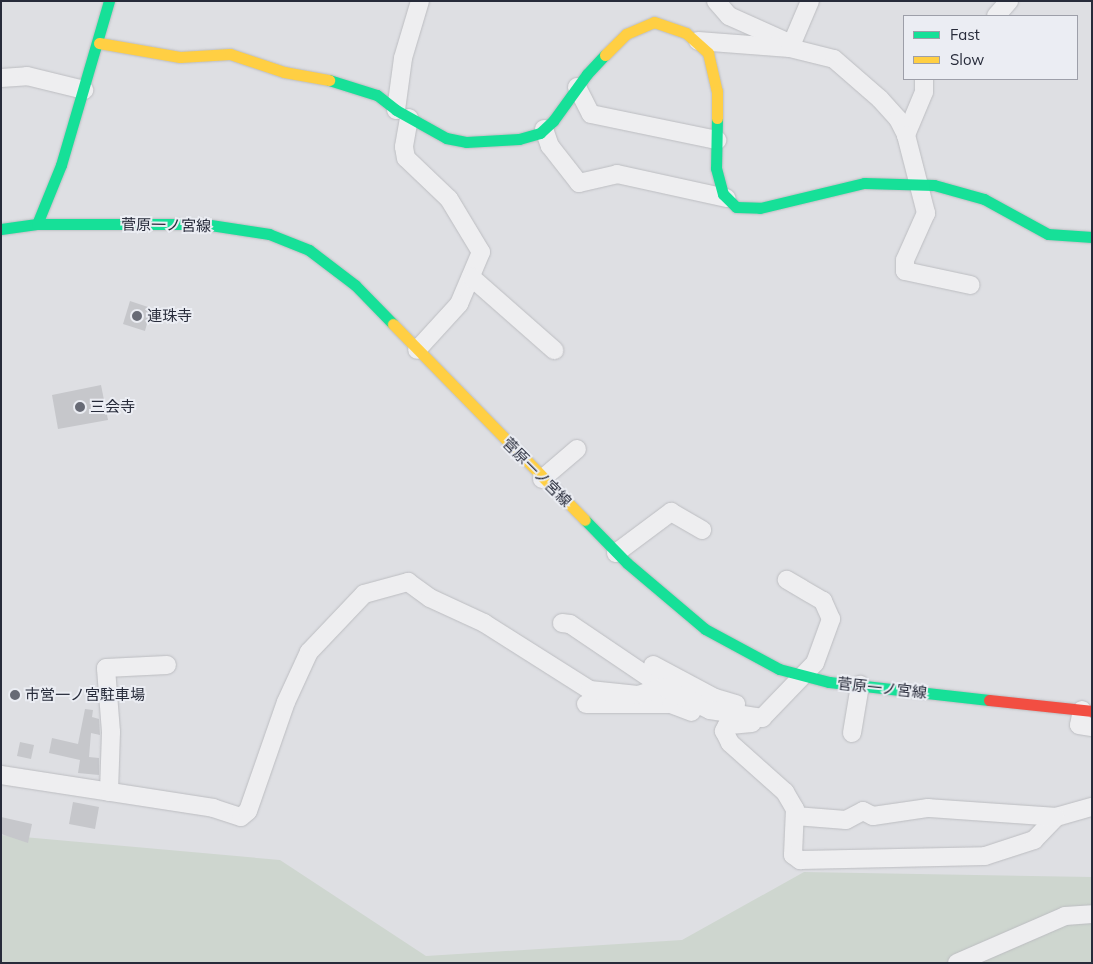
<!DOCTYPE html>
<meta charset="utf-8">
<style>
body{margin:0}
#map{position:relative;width:1093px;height:964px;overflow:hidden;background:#dedfe3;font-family:Mulish,"Noto Sans JP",sans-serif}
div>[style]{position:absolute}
.green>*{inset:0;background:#ced6cf}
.building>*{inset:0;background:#c6c7cb}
.roads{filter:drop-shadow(0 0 1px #bcbdc1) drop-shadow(0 0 1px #bcbdc1)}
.street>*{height:18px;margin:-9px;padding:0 9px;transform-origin:9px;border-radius:9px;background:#eeeef0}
.fast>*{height:11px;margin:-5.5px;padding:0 5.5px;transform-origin:5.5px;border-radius:5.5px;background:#16e098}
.slow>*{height:11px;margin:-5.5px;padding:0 5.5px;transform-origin:5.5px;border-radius:5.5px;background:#ffcf43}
.jam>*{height:11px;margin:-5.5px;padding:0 5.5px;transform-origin:5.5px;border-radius:5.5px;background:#f24e42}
.dots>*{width:14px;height:14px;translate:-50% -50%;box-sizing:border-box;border:2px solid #ebedf3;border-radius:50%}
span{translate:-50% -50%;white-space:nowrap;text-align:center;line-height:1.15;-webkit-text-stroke:4px #ebedf3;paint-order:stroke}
.street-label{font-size:15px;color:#272b3a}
.poi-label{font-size:15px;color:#272b3a}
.left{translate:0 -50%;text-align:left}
.frame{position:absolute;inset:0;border:2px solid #272b3a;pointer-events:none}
.legend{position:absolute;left:903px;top:15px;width:175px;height:65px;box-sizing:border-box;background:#ebedf3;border:1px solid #9d9fa9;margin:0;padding:6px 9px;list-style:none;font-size:15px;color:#272b3a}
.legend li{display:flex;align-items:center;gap:10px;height:25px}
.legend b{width:25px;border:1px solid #9d9fa9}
</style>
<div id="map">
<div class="green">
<div style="clip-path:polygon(1px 835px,280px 860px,426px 956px,682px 940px,804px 872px,1092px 877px,1092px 963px,1px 963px)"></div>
</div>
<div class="building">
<div style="clip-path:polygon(130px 301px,151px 308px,145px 331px,123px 324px)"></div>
<div style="clip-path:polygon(101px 385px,108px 420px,58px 429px,52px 395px)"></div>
<div style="clip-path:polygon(85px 709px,93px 710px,92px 717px,99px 719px,100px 735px,91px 733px,89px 757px,99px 758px,99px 775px,78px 773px,80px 760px,49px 753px,52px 738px,78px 744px)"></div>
<div style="clip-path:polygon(20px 742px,34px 745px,31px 759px,17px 756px)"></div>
<div style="clip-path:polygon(73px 802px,99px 807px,95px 829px,69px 824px)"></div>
<div style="clip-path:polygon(1px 817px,32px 824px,28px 843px,1px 834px)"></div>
</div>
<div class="roads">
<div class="street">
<div style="left:716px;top:1px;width:20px;rotate:49deg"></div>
<div style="left:729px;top:16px;width:64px;rotate:24.1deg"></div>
<div style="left:996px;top:16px;width:20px;rotate:-49deg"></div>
<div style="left:698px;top:41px;width:92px;rotate:4.4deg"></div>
<div style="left:790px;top:48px;width:45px;rotate:14deg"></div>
<div style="left:834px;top:59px;width:61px;rotate:41deg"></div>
<div style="left:880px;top:99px;width:27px;rotate:48deg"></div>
<div style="left:898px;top:119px;width:18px;rotate:63deg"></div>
<div style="left:790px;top:48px;width:51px;rotate:-66.9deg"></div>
<div style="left:1px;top:78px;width:26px;rotate:-4deg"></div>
<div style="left:27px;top:76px;width:59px;rotate:13.8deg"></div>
<div style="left:924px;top:79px;width:13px;rotate:90deg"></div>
<div style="left:924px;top:92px;width:47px;rotate:112.7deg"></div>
<div style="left:906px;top:135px;width:81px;rotate:75.6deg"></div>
<div style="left:926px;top:213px;width:51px;rotate:114.1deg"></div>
<div style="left:905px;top:260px;width:11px;rotate:90deg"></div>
<div style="left:905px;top:271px;width:67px;rotate:12deg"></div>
<div style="left:577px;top:87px;width:30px;rotate:63deg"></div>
<div style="left:591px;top:114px;width:129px;rotate:11.7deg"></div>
<div style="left:396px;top:110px;width:52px;rotate:-82.3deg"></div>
<div style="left:403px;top:58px;width:59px;rotate:-73.4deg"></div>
<div style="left:409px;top:118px;width:29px;rotate:100deg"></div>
<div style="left:404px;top:147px;width:11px;rotate:80deg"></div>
<div style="left:406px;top:158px;width:59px;rotate:43.6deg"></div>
<div style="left:449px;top:199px;width:62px;rotate:58.9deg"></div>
<div style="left:481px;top:252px;width:56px;rotate:112.9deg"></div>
<div style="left:459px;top:304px;width:62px;rotate:132.4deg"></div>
<div style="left:544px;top:129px;width:18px;rotate:71deg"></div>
<div style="left:550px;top:146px;width:47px;rotate:51.9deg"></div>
<div style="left:579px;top:183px;width:39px;rotate:-13deg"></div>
<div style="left:617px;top:174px;width:112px;rotate:12.4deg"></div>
<div style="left:471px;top:277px;width:111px;rotate:41.3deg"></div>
<div style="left:542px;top:479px;width:46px;rotate:-40.6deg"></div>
<div style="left:616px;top:553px;width:69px;rotate:-36.7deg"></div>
<div style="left:671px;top:512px;width:36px;rotate:30deg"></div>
<div style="left:562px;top:623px;width:8px;rotate:7deg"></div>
<div style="left:570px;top:624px;width:112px;rotate:34.1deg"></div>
<div style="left:653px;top:665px;width:70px;rotate:28deg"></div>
<div style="left:715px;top:698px;width:22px;rotate:16deg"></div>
<div style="left:586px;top:704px;width:85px"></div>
<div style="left:671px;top:704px;width:22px;rotate:21deg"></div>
<div style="left:1082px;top:710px;width:15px;rotate:101deg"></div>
<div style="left:1079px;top:725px;width:13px;rotate:9deg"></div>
<div style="left:752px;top:723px;width:25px;rotate:175deg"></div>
<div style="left:727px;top:725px;width:7px;rotate:117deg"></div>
<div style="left:724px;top:731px;width:13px;rotate:63deg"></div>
<div style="left:730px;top:743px;width:74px;rotate:41.7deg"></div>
<div style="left:785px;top:792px;width:20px;rotate:60deg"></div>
<div style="left:795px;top:809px;width:46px;rotate:92.5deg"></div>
<div style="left:793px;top:855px;width:9px;rotate:36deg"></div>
<div style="left:800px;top:860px;width:185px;rotate:-1.2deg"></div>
<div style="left:985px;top:856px;width:52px;rotate:-18.1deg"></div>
<div style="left:1034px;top:840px;width:32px;rotate:-46deg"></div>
<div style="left:1056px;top:817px;width:37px;rotate:-16deg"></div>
<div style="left:852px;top:733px;width:49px;rotate:-80.5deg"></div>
<div style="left:1px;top:775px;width:215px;rotate:8.8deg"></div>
<div style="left:213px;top:808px;width:29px;rotate:18deg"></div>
<div style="left:241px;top:817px;width:9px;rotate:-41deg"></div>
<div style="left:248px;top:811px;width:115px;rotate:-70.8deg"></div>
<div style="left:286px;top:702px;width:55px;rotate:-65.3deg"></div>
<div style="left:309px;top:652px;width:80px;rotate:-46.5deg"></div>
<div style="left:364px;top:594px;width:46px;rotate:-15.3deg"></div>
<div style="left:408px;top:582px;width:27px;rotate:36deg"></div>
<div style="left:430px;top:598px;width:60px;rotate:24.8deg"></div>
<div style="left:484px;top:623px;width:125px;rotate:32.3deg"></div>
<div style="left:590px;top:690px;width:48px;rotate:5.9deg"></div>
<div style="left:638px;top:695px;width:26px;rotate:-18deg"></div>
<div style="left:663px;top:687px;width:52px;rotate:26.1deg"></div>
<div style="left:710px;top:710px;width:53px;rotate:8.7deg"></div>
<div style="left:762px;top:718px;width:76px;rotate:-46.1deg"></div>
<div style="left:815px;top:663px;width:47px;rotate:-70deg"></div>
<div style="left:831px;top:619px;width:20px;rotate:-114deg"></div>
<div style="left:823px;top:601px;width:42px;rotate:-149.7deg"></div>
<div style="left:109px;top:792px;width:60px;rotate:-88.1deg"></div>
<div style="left:111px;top:732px;width:64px;rotate:-94.5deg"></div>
<div style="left:106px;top:668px;width:61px;rotate:-2.8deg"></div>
<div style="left:795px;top:816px;width:51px;rotate:4.5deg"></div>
<div style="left:846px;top:820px;width:19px;rotate:-28deg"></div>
<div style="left:863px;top:811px;width:11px;rotate:27deg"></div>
<div style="left:873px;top:816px;width:56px;rotate:-8.3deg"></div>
<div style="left:928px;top:808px;width:128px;rotate:4deg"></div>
<div style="left:957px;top:963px;width:118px;rotate:-23.5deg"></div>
<div style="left:1065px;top:916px;width:27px;rotate:-4deg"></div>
</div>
<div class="fast">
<div style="left:329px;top:80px;width:50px;rotate:17.4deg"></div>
<div style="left:377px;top:95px;width:24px;rotate:38deg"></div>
<div style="left:396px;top:110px;width:57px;rotate:29.2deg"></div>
<div style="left:446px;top:138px;width:20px;rotate:11deg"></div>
<div style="left:466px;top:142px;width:53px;rotate:-3.2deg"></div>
<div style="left:519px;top:139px;width:22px;rotate:-16deg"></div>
<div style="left:540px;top:133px;width:18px;rotate:-43deg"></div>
<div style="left:553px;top:121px;width:58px;rotate:-54.1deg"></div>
<div style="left:587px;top:74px;width:26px;rotate:-47deg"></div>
<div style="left:717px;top:118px;width:50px;rotate:91.1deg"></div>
<div style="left:716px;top:168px;width:27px;rotate:75deg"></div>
<div style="left:723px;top:194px;width:18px;rotate:45deg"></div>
<div style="left:736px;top:207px;width:24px;rotate:2deg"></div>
<div style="left:760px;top:208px;width:107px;rotate:-13.5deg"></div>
<div style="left:864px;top:183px;width:70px;rotate:1.6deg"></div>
<div style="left:934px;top:185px;width:52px;rotate:15.6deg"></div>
<div style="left:984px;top:199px;width:73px;rotate:28.7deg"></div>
<div style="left:1048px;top:234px;width:44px;rotate:3.9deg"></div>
<div style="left:37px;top:224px;width:64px;rotate:-67.9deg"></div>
<div style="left:61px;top:165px;width:171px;rotate:-73.7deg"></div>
<div style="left:1px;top:229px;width:36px;rotate:-8deg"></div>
<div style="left:37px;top:224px;width:167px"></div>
<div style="left:204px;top:224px;width:66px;rotate:8.7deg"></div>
<div style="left:269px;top:234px;width:43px;rotate:21.8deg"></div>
<div style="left:309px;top:250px;width:58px;rotate:37.3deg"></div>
<div style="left:355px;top:285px;width:54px;rotate:45.7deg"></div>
<div style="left:585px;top:520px;width:60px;rotate:45.7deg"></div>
<div style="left:627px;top:563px;width:102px;rotate:40.2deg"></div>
<div style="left:705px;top:629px;width:84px;rotate:28.4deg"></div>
<div style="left:779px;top:669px;width:52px;rotate:14.6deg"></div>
<div style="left:829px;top:682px;width:161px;rotate:6.4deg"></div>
</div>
<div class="slow">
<div style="left:99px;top:43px;width:82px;rotate:9.8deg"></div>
<div style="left:180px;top:57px;width:50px;rotate:-3.4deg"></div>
<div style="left:230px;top:54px;width:57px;rotate:18.4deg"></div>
<div style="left:284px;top:72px;width:46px;rotate:10.1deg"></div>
<div style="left:605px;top:55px;width:30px;rotate:-45deg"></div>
<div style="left:626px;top:34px;width:30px;rotate:-23deg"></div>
<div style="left:654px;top:22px;width:34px;rotate:19deg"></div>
<div style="left:686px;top:33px;width:30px;rotate:42deg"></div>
<div style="left:708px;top:53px;width:39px;rotate:77deg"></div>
<div style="left:717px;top:91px;width:27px;rotate:90deg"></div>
<div style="left:393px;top:324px;width:274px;rotate:45.6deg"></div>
</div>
<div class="jam">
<div style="left:989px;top:700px;width:104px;rotate:6.1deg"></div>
</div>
</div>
<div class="dots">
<div style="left:137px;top:316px;background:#676a75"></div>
<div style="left:80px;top:407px;background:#676a75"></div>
<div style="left:15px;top:695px;background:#676a75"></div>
</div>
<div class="street-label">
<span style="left:166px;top:225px;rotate:1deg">菅原一ノ宮線</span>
<span style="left:537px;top:472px;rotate:45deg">菅原一ノ宮線</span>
<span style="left:882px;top:688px;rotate:6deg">菅原一ノ宮線</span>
</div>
<div class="poi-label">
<span class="left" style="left:147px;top:316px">連珠寺</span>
<span class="left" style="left:90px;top:407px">三会寺</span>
<span class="left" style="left:25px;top:695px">市営一ノ宮駐車場</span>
</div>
<div class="frame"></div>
<ul class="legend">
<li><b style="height:6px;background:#16e098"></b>Fast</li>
<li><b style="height:6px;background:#ffcf43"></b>Slow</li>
</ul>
</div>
